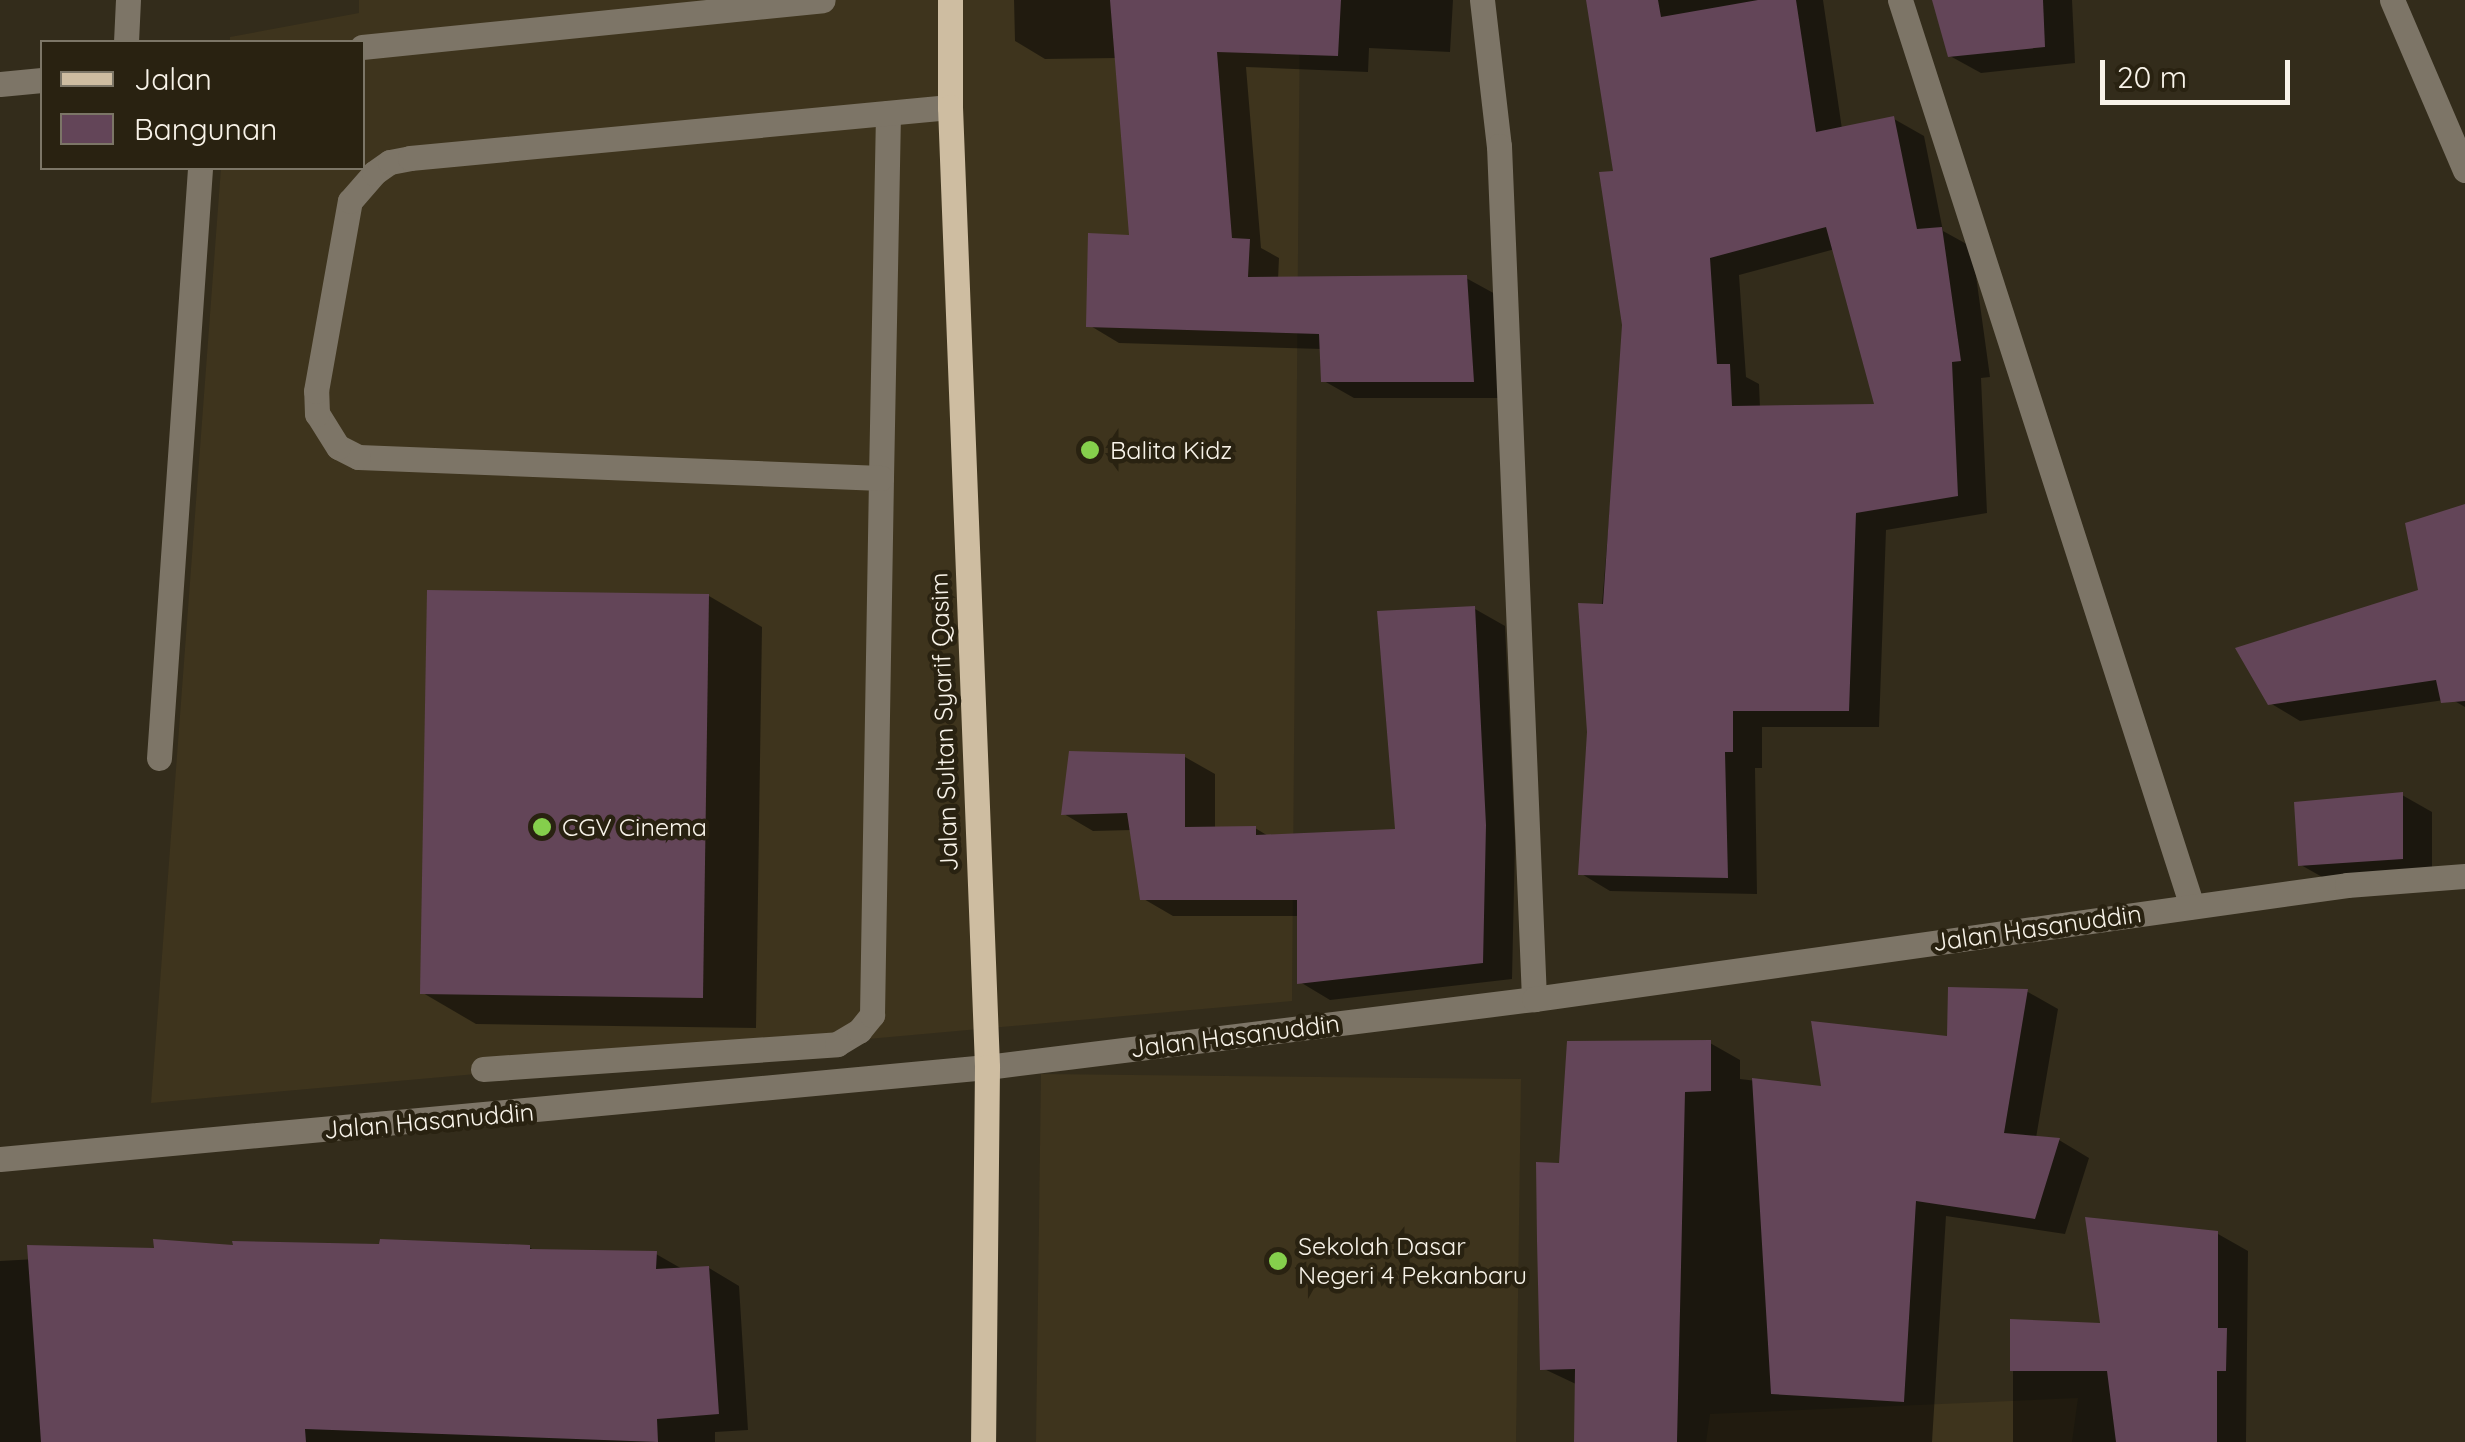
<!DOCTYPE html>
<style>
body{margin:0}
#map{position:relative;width:2465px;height:1442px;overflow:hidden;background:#332c1b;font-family:Quicksand,sans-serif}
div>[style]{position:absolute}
.built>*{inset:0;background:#3e341d}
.shadow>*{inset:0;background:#0007}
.building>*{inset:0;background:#634558}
.minor>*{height:25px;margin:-12.5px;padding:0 12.5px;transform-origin:12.5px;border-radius:12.5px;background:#7d7567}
.major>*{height:25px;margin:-12.5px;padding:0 12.5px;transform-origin:12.5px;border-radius:12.5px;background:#cebda1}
.dots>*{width:28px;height:28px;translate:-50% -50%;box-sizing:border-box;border:5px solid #292211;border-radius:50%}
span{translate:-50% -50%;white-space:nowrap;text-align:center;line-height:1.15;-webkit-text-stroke:9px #292211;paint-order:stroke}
.poi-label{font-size:25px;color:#f8f3e9}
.left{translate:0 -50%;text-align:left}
.street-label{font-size:25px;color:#f8f3e9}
.legend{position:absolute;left:40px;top:40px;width:325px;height:130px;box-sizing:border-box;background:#292211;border:2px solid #7c7667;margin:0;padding:12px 18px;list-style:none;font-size:30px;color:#f8f3e9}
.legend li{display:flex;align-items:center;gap:20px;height:50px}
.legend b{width:50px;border:2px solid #7c7667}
.scale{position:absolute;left:2100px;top:60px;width:190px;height:45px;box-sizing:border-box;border:5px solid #f8f3e9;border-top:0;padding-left:12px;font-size:30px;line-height:35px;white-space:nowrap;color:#f8f3e9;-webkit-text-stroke:8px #292211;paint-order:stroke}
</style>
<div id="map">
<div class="built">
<div style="clip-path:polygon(359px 0,1300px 0,1292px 1001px,151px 1103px,221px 168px,362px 168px,362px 42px,230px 42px,230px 37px,359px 13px)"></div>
<div style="clip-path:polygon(1041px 1074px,1521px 1079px,1516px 1442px,1036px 1442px)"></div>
<div style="clip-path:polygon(2078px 1398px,2072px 1442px,1706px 1442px,1710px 1414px)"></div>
</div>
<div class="shadow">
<div style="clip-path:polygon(1014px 0,1453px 0,1450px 52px,1369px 48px,1368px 72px,1246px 67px,1261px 248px,1279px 258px,1278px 280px,1466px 278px,1497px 295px,1504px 398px,1354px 398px,1324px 381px,1322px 349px,1119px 343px,1089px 325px,1132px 237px,1117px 58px,1045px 59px,1015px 41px)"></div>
<div style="clip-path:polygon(evenodd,1588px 0,1823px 0,1842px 129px,1894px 119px,1924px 136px,1943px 231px,1972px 247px,1990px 377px,1981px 378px,1987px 513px,1886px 530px,1879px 727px,1762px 727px,1762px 768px,1755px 768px,1757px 894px,1610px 891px,1580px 873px,1625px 325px,1616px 173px,1588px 0,1835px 249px,1878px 406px,1760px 408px,1759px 384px,1746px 377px,1739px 275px,1835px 249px)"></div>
<div style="clip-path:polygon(1934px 0,2072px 0,2075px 63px,1981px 73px,1950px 56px)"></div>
<div style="clip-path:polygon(2465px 506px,2465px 707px,2451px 699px,2300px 721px,2270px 703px,2421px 591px)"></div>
<div style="clip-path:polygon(709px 596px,762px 627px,756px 1028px,476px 1024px,423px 993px)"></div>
<div style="clip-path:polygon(1475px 609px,1505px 626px,1515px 843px,1512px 979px,1330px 1000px,1300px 982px,1300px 916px,1173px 916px,1142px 898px,1132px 830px,1093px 831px,1064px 814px,1185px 757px,1215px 774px,1215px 829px,1255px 828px,1270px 837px,1398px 831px)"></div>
<div style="clip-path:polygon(2402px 795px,2432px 812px,2432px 875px,2331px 882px,2301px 865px)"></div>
<div style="clip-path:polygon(1951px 990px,2028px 992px,2058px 1009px,2036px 1138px,2059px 1140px,2089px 1158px,2065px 1234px,1946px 1216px,1932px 1442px,1576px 1442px,1578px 1385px,1542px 1368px,1561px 1165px,1710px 1043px,1740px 1060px,1740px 1079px,1824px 1089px,1949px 1039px)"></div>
<div style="clip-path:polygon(2218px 1234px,2248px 1251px,2246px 1442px,2013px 1442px,2013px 1322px,2103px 1326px)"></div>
<div style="clip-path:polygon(529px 1247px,537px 1252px,656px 1254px,684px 1270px,709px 1268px,739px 1286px,748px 1430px,715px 1432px,715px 1442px,0 1442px,0 1261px,236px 1248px)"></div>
</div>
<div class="building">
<div style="clip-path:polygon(1110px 0,1341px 0,1338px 56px,1217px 52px,1232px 238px,1250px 239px,1248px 277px,1467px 275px,1474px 382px,1321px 382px,1319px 334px,1086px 327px,1088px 233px,1129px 235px)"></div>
<div style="clip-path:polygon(evenodd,1586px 0,1658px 0,1661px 17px,1758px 0,1796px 0,1816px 132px,1894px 116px,1917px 229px,1942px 227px,1961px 361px,1952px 362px,1958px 496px,1856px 513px,1849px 711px,1733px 711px,1733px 752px,1725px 752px,1728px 878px,1578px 875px,1587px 732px,1578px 603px,1603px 604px,1622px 325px,1599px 172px,1613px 171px,1586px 0,1826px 227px,1874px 404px,1732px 406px,1730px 364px,1717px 364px,1710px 258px,1826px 227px)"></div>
<div style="clip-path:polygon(1932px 0,2043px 0,2045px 47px,1948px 57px)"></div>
<div style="clip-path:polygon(2465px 504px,2465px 701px,2441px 703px,2436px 680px,2268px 705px,2235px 648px,2418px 590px,2405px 523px)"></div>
<div style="clip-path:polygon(427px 590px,709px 594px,703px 998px,420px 994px)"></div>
<div style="clip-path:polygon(1475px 606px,1486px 825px,1483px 963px,1297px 984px,1297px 900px,1140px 900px,1127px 813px,1061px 815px,1069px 751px,1185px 754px,1185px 827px,1256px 826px,1256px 835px,1395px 829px,1377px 611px)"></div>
<div style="clip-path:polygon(2403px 792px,2403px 859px,2298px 866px,2294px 802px)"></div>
<div style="clip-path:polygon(1948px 987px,2028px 989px,2004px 1133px,2060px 1138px,2035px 1219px,1916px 1201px,1904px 1402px,1771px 1394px,1752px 1078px,1821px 1086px,1811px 1021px,1947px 1036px)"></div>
<div style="clip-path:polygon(1711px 1040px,1711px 1091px,1685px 1092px,1677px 1442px,1574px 1442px,1575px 1369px,1540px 1370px,1537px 1241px,1536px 1162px,1559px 1163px,1567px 1041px)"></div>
<div style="clip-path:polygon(2085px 1217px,2218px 1231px,2218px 1328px,2227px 1328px,2226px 1371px,2217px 1371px,2217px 1442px,2116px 1442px,2107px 1371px,2010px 1371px,2010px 1319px,2100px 1323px)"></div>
<div style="clip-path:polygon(153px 1239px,233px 1245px,232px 1241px,379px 1244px,380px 1239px,530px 1245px,530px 1249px,657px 1251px,656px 1269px,709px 1266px,719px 1414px,657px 1419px,658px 1442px,305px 1429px,306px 1442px,41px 1442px,27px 1245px,154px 1248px)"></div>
</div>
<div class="minor">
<div style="left:1482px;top:0;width:147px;rotate:83.4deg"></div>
<div style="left:1499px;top:146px;width:854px;rotate:87.65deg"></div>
<div style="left:1900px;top:0;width:952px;rotate:72.14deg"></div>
<div style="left:2392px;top:0;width:185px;rotate:66.8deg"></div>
<div style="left:126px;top:42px;width:42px;rotate:-87.3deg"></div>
<div style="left:362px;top:47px;width:463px;rotate:-5.8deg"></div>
<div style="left:0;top:84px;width:42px;rotate:-5.4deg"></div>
<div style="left:881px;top:478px;width:365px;rotate:-88.9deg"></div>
<div style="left:159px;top:758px;width:591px;rotate:-86.02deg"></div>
<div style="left:483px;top:1069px;width:355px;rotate:-4deg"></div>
<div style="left:837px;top:1044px;width:26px;rotate:-31deg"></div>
<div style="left:859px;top:1031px;width:21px;rotate:-51deg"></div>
<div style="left:872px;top:1015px;width:537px;rotate:-89.04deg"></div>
<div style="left:881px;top:478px;width:523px;rotate:-177.7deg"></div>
<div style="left:358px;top:457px;width:22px;rotate:-153deg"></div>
<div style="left:338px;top:447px;width:39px;rotate:-122deg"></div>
<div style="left:317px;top:414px;width:23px;rotate:-92deg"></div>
<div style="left:316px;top:391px;width:193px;rotate:-79.9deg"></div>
<div style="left:350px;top:201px;width:37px;rotate:-49deg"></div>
<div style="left:374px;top:173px;width:19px;rotate:-35deg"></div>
<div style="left:390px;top:162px;width:20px;rotate:-11deg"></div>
<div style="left:410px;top:158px;width:542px;rotate:-5.4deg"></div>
<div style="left:0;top:1159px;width:991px;rotate:-5.33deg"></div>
<div style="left:987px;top:1067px;width:551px;rotate:-7.09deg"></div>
<div style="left:1534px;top:999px;width:821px;rotate:-7.98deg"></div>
<div style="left:2347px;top:885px;width:118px;rotate:-4.4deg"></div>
</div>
<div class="major">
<div style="left:950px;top:0;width:107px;rotate:90deg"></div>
<div style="left:950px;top:107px;width:961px;rotate:87.79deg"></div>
<div style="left:987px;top:1067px;width:375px;rotate:90.6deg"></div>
</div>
<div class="dots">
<div style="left:1090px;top:450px;background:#85cf4c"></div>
<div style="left:542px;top:827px;background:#85cf4c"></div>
<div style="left:1278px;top:1261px;background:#85cf4c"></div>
</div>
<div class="poi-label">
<span class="left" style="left:1110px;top:450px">Balita Kidz</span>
<span class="left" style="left:562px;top:827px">CGV Cinema</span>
<span class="left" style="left:1298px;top:1261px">Sekolah Dasar<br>Negeri 4 Pekanbaru</span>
</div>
<div class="street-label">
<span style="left:944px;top:722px;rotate:-92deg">Jalan Sultan Syarif Qasim</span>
<span style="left:2037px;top:928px;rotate:-8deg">Jalan Hasanuddin</span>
<span style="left:1235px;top:1036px;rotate:-7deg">Jalan Hasanuddin</span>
<span style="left:429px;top:1121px;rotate:-5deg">Jalan Hasanuddin</span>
</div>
<ul class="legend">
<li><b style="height:12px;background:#cebda1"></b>Jalan</li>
<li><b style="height:28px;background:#634558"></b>Bangunan</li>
</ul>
<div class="scale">20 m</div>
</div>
